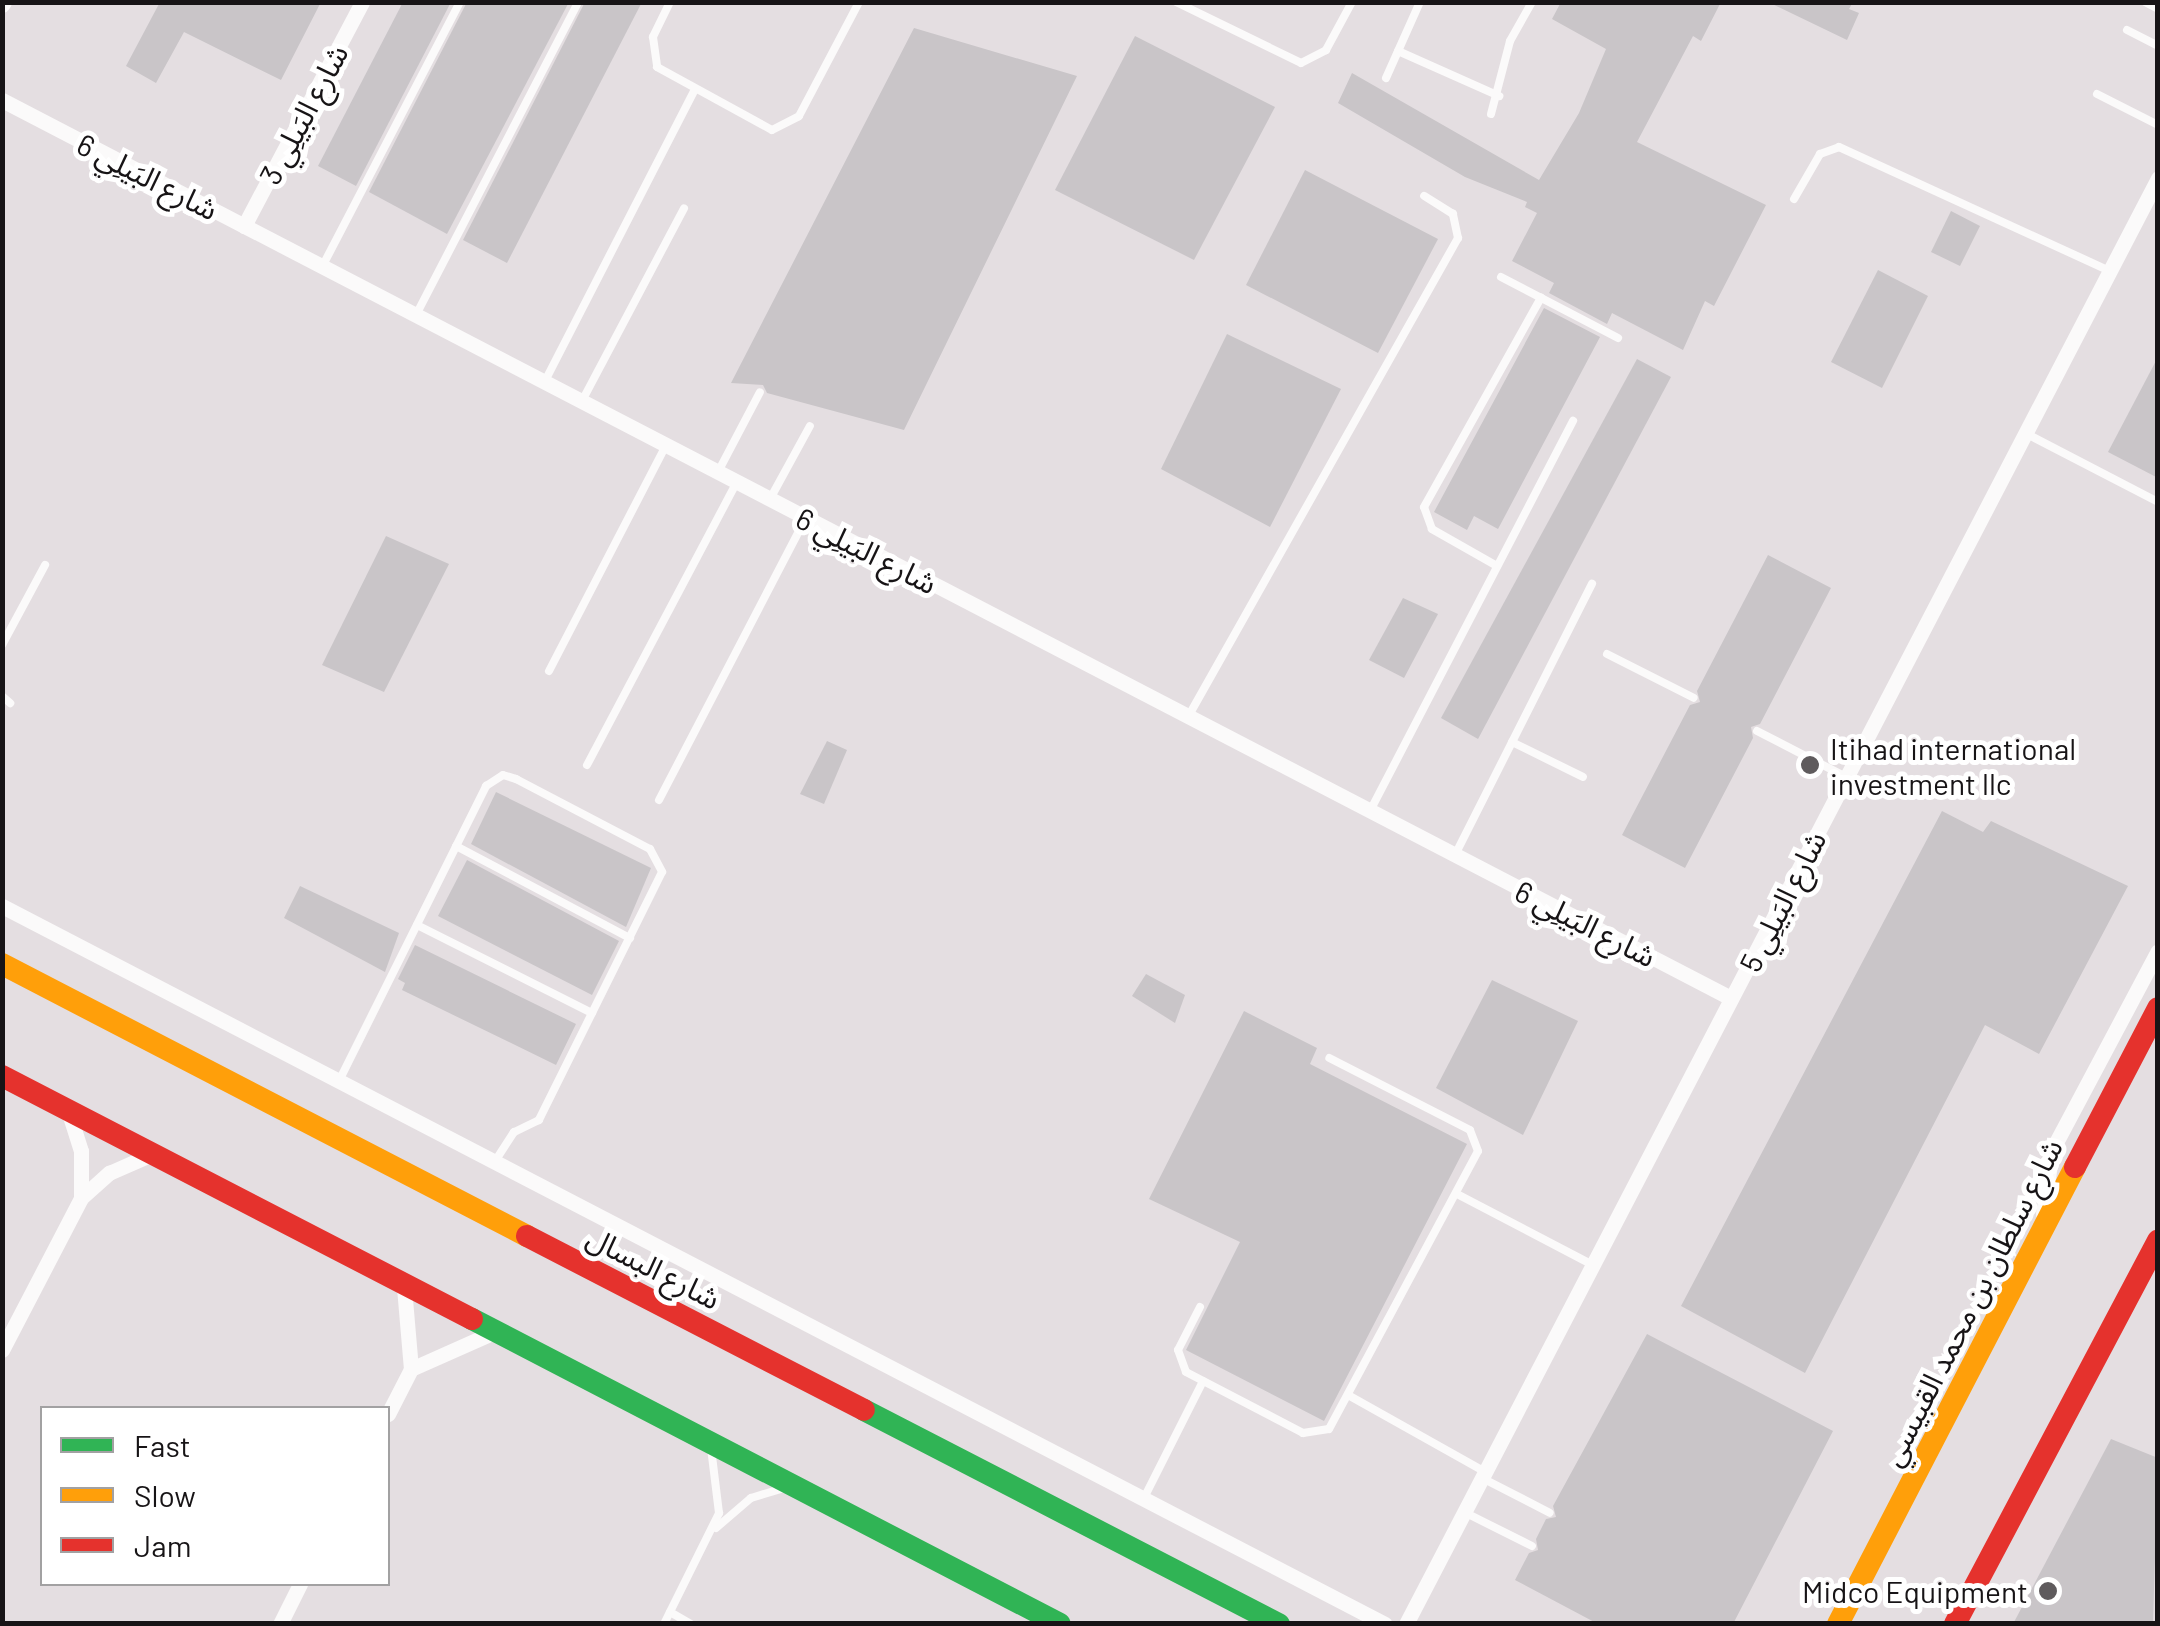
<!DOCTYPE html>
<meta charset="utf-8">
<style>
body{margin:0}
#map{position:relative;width:2160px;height:1626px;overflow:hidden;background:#e4dee1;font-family:Barlow,"Noto Sans Arabic",sans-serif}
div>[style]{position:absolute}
.building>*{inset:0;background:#c9c5c8}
.lane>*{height:8px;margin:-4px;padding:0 4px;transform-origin:4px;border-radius:4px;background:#fbfafa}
.street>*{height:15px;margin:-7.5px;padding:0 7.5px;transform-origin:7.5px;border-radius:7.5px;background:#fbfafa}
.fast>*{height:22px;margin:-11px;padding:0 11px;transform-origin:11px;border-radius:11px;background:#30b455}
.slow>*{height:22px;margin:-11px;padding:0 11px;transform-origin:11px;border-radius:11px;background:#ff9f0a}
.jam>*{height:22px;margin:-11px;padding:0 11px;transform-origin:11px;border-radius:11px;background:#e5322d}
.dots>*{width:28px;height:28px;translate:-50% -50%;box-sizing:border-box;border:5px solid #fff;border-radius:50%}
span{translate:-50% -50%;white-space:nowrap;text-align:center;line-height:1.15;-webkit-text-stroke:10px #fff;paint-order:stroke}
.street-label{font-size:30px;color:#171416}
.poi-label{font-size:30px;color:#171416}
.left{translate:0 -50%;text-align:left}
.right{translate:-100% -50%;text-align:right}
.frame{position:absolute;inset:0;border:5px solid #171416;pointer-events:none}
.legend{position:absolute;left:40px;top:1406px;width:350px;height:180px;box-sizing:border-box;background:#fff;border:2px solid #a2a1a2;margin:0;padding:12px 18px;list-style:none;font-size:30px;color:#171416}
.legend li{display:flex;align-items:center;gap:20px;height:50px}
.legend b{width:50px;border:2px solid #a2a1a2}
</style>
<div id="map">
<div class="building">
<div style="clip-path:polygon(160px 2px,321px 2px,281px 80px,184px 32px,156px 83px,126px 66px)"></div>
<div style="clip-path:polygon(403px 2px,451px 2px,356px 186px,318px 166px)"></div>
<div style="clip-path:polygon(467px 2px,569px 2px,447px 234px,369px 192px)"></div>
<div style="clip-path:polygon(585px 2px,642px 2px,507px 263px,463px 240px)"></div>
<div style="clip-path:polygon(1561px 2px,1721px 2px,1701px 41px,1693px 36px,1637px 142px,1766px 205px,1714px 306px,1705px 301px,1683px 350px,1612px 313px,1607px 324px,1549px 293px,1554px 283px,1512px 261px,1537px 213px,1525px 207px,1527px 202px,1465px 177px,1338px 103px,1352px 73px,1539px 180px,1579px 113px,1606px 49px,1552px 19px)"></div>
<div style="clip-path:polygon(1768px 2px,1853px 2px,1849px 9px,1859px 13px,1847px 40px)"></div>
<div style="clip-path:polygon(914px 28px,1077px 76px,904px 430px,767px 393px,763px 385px,731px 383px)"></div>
<div style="clip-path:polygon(1135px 36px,1275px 107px,1194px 260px,1055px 190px)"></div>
<div style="clip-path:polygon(1305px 170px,1438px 239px,1378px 353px,1246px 285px)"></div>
<div style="clip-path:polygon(1951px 211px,1980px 226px,1960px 266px,1931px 252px)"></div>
<div style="clip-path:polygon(1878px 270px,1928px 296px,1882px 388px,1831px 362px)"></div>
<div style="clip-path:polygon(1544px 308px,1600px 337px,1498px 529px,1474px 516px,1467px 530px,1434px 512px)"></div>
<div style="clip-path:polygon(1227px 334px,1341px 389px,1270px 527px,1161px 469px)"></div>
<div style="clip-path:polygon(2158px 357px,2158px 478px,2108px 452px)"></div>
<div style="clip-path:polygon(1637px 359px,1671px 377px,1478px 739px,1441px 718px)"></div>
<div style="clip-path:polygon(386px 536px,449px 564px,384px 692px,322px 665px)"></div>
<div style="clip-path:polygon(1768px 555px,1831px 588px,1760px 724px,1751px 727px,1753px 738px,1685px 868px,1622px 835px,1690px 705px,1700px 702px,1697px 691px)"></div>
<div style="clip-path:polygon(1403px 598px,1438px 614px,1404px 678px,1369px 660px)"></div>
<div style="clip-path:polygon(827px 741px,847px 750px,824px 804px,800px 794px)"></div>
<div style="clip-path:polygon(496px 792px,651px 868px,626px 927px,471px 844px)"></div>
<div style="clip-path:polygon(1942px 811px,1983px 832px,1991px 821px,2128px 886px,2039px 1054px,1985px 1025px,1805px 1373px,1681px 1306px)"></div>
<div style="clip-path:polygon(467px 860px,619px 941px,592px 995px,438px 916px)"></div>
<div style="clip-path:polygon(300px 886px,399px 933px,385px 972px,284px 918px)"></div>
<div style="clip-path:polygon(415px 945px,576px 1024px,556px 1065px,402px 990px,405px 983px,398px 979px)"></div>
<div style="clip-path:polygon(1146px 974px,1185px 995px,1175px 1023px,1132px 996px)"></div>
<div style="clip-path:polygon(1492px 980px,1578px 1021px,1523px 1135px,1436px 1088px)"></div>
<div style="clip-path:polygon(1244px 1011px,1317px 1048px,1310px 1064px,1467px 1144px,1324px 1421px,1186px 1350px,1240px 1242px,1149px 1199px)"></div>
<div style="clip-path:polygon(1647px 1334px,1833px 1431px,1733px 1624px,1598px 1624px,1515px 1580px,1529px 1553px,1538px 1550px,1536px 1539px,1546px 1519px,1556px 1517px,1553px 1506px)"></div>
<div style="clip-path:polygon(2111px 1439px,2158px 1458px,2153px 1624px,2013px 1624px)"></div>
</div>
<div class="lane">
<div style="left:670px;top:2px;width:39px;rotate:116deg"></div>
<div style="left:653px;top:37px;width:30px;rotate:82deg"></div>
<div style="left:657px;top:67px;width:131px;rotate:28.7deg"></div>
<div style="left:772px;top:130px;width:30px;rotate:-27deg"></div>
<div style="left:799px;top:116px;width:129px;rotate:-62.2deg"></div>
<div style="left:1176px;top:2px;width:139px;rotate:26deg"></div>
<div style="left:1301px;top:63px;width:28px;rotate:-27deg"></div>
<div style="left:1326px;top:50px;width:55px;rotate:-61.6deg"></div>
<div style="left:2145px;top:2px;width:15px;rotate:28deg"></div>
<div style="left:2127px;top:30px;width:35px;rotate:27deg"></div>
<div style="left:1398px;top:51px;width:111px;rotate:24deg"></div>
<div style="left:1386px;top:78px;width:83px;rotate:-65.9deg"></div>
<div style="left:2097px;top:94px;width:68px;rotate:26.9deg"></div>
<div style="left:1491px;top:114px;width:75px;rotate:-75.4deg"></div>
<div style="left:1510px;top:41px;width:45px;rotate:-60.6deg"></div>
<div style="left:1794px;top:199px;width:52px;rotate:-60deg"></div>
<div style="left:1820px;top:154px;width:20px;rotate:-20deg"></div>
<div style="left:1839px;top:147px;width:298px;rotate:24.6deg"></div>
<div style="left:322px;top:267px;width:299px;rotate:-62.5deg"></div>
<div style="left:1501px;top:277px;width:132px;rotate:27.5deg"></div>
<div style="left:416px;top:315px;width:352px;rotate:-62.6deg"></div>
<div style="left:545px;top:381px;width:326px;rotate:-62.8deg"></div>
<div style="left:582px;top:401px;width:218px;rotate:-62.1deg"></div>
<div style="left:2025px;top:433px;width:150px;rotate:27.4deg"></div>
<div style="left:718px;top:472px;width:90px;rotate:-62.3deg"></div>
<div style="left:770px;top:499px;width:83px;rotate:-61.3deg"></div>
<div style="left:1497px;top:566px;width:75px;rotate:-150.4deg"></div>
<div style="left:1432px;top:529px;width:23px;rotate:-110deg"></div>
<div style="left:1424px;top:507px;width:240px;rotate:-60.8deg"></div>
<div style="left:2px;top:645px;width:91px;rotate:-61.7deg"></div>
<div style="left:1607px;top:654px;width:97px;rotate:26.8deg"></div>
<div style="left:549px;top:671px;width:254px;rotate:-62.6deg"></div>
<div style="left:2px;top:696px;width:11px;rotate:41deg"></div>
<div style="left:1188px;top:717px;width:550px;rotate:-60.59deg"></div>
<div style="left:1458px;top:238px;width:25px;rotate:-102deg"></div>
<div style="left:1453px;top:214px;width:34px;rotate:-148deg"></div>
<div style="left:1757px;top:731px;width:100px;rotate:27.3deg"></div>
<div style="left:1512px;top:742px;width:79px;rotate:26.2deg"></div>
<div style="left:587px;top:765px;width:320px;rotate:-62.1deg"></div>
<div style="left:659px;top:800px;width:318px;rotate:-62.5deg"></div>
<div style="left:1370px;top:811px;width:440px;rotate:-62.5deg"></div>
<div style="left:456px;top:846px;width:197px;rotate:27.9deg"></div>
<div style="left:1455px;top:855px;width:304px;rotate:-63.2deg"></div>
<div style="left:417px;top:925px;width:196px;rotate:26.7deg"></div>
<div style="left:339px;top:1081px;width:330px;rotate:-63.5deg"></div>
<div style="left:486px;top:786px;width:20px;rotate:-33deg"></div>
<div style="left:503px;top:775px;width:14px;rotate:17deg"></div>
<div style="left:516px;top:779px;width:151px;rotate:27.6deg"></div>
<div style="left:650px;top:849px;width:26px;rotate:62deg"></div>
<div style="left:662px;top:872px;width:277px;rotate:116.4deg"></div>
<div style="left:539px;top:1120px;width:28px;rotate:154deg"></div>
<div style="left:514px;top:1132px;width:35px;rotate:123deg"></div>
<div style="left:1457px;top:1194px;width:153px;rotate:27.6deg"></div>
<div style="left:1200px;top:1307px;width:48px;rotate:117.1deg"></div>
<div style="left:1178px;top:1350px;width:23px;rotate:70deg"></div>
<div style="left:1186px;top:1372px;width:132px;rotate:27.5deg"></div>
<div style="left:1303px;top:1433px;width:26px;rotate:-9deg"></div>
<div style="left:1329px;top:1429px;width:315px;rotate:-61.8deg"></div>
<div style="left:1478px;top:1151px;width:22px;rotate:-111deg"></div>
<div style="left:1470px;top:1130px;width:158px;rotate:-152.9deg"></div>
<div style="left:1348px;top:1395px;width:157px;rotate:29.3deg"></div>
<div style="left:1482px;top:1478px;width:76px;rotate:27.2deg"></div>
<div style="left:1144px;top:1498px;width:131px;rotate:-63.2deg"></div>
<div style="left:1464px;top:1512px;width:76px;rotate:26.6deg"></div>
<div style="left:716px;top:1528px;width:46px;rotate:-40.6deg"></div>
<div style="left:751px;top:1498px;width:34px;rotate:-17deg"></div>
<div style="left:670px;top:1612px;width:24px;rotate:30deg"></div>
<div style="left:664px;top:1624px;width:124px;rotate:-63.6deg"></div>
<div style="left:719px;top:1513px;width:65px;rotate:-97deg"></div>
</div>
<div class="street">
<div style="left:2px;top:5px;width:4px;rotate:-56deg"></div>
<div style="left:2px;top:100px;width:1948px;rotate:27.45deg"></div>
<div style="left:244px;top:226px;width:253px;rotate:-62.2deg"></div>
<div style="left:2px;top:906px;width:1558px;rotate:27.44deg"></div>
<div style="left:68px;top:1110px;width:43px;rotate:72.4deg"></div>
<div style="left:81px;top:1151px;width:47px;rotate:90deg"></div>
<div style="left:2043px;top:1214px;width:65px;rotate:-82deg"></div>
<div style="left:2052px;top:1150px;width:225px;rotate:-62deg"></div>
<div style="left:2px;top:1350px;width:171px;rotate:-62.5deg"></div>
<div style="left:81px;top:1198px;width:38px;rotate:-42deg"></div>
<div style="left:109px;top:1173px;width:45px;rotate:-23.7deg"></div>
<div style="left:411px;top:1369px;width:89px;rotate:-24deg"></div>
<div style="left:388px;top:1414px;width:51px;rotate:-62.9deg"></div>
<div style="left:411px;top:1369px;width:82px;rotate:-94.9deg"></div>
<div style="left:280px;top:1624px;width:45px;rotate:-63.4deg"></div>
<div style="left:1406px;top:1624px;width:1630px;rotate:-62.52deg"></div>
</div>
<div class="fast">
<div style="left:472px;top:1319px;width:662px;rotate:27.42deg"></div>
<div style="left:864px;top:1410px;width:467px;rotate:27.3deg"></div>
</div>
<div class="slow">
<div style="left:2px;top:964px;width:591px;rotate:27.39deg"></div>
<div style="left:1838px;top:1624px;width:515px;rotate:-62.59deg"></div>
</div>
<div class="jam">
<div style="left:2px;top:1076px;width:529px;rotate:27.34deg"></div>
<div style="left:2075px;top:1167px;width:179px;rotate:-62.4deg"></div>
<div style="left:527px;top:1236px;width:379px;rotate:27.3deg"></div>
<div style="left:1955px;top:1624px;width:434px;rotate:-62.1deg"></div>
</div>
<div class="dots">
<div style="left:1810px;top:765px;background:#5f5b5d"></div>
<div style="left:2048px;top:1591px;background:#5f5b5d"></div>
</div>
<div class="street-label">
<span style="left:303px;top:114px;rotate:-62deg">شارع البَيلِي 3</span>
<span style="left:148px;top:176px;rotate:27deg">شارع البَيلِي 6</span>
<span style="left:867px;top:550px;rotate:27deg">شارع البَيلِي 6</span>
<span style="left:1782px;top:901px;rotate:-63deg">شارع البَيلِي 5</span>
<span style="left:1586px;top:923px;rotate:27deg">شارع البَيلِي 6</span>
<span style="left:654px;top:1267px;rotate:27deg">شارع البسال</span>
<span style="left:1971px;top:1302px;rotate:-63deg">شارع سلطان بن محمد القبيسي</span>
</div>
<div class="poi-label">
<span class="left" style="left:1830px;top:765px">Itihad international<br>investment llc</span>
<span class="right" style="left:2028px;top:1591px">Midco Equipment</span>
</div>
<div class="frame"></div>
<ul class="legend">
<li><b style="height:12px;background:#30b455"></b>Fast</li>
<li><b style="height:12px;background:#ff9f0a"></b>Slow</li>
<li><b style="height:12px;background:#e5322d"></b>Jam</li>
</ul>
</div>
